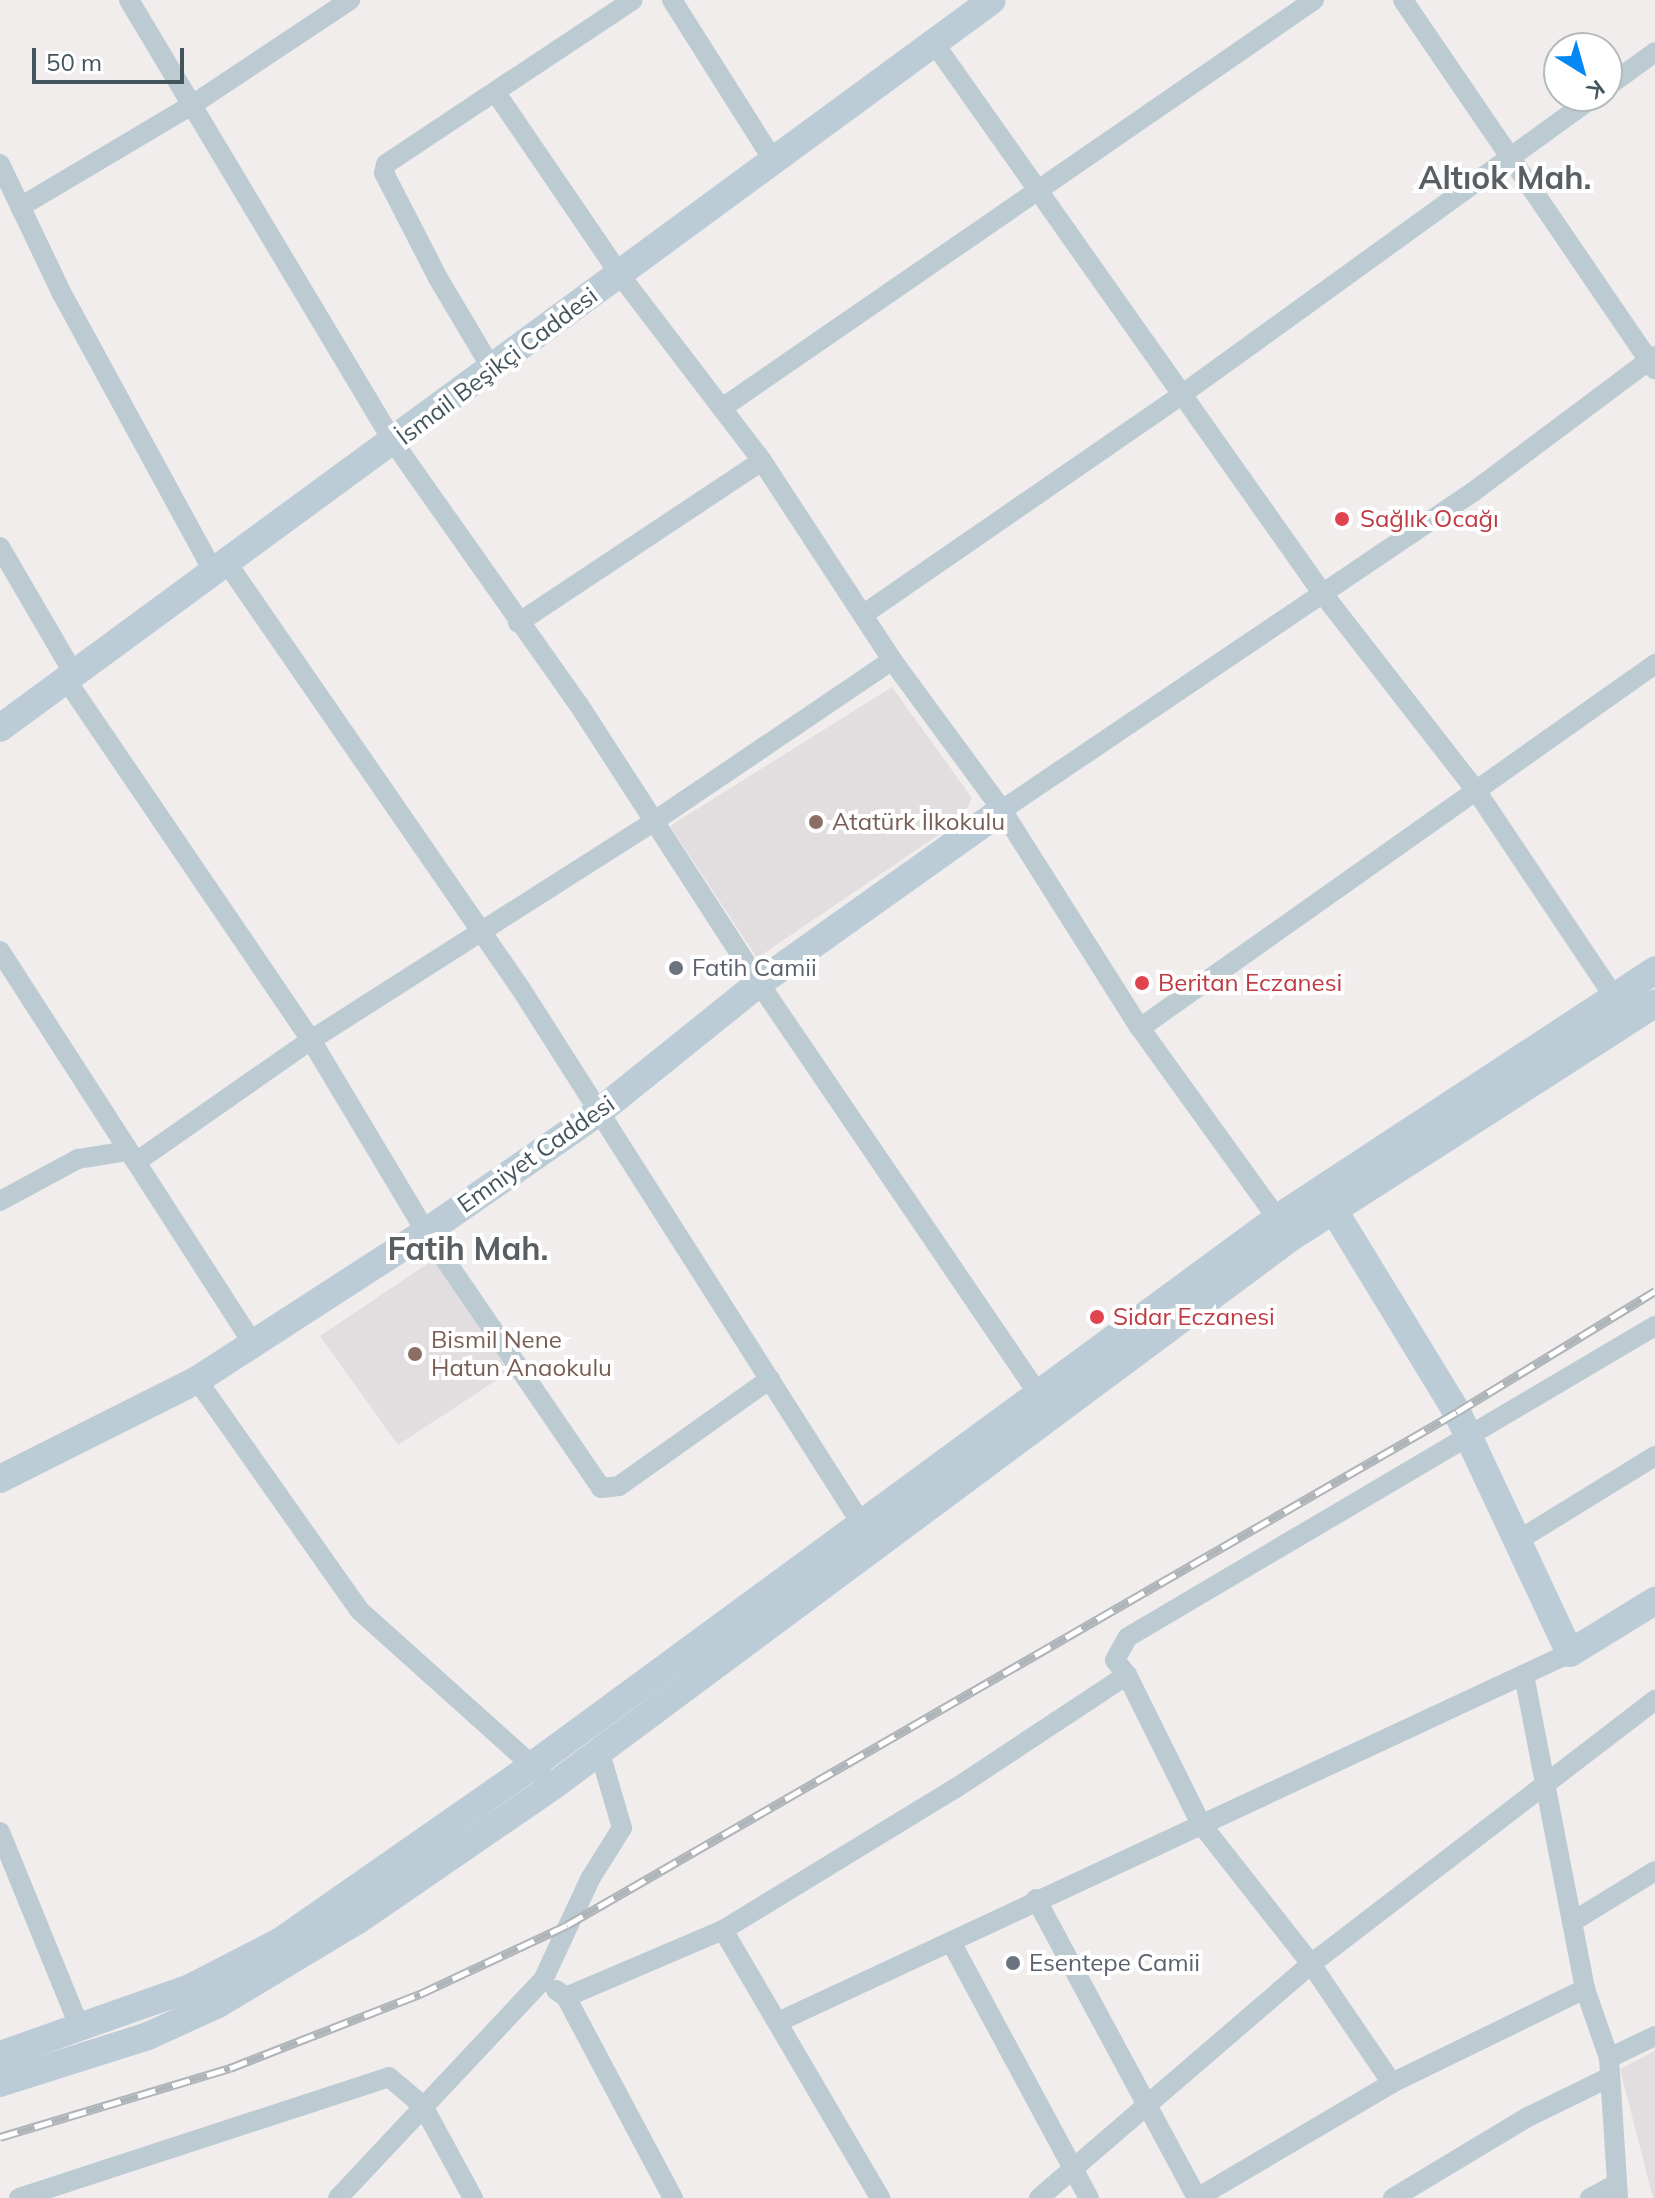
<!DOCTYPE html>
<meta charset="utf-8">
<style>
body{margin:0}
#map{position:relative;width:1655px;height:2198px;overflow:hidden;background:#f1eded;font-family:Mulish,sans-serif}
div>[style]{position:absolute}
.education>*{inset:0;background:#e2dedf}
.street>*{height:20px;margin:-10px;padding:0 10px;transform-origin:10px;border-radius:10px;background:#bccad2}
.secondary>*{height:28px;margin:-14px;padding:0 14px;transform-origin:14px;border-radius:14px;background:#bbccd7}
.rail>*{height:9px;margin-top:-4.5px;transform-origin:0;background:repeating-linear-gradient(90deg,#fff 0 18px,#afb4b9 0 36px);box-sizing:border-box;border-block:2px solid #afb4b9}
.dots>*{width:22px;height:22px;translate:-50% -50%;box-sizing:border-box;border:4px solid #fff;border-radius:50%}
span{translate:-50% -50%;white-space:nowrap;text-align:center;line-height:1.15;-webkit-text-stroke:8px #fff;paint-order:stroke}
.street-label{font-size:24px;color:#44545d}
.health-label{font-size:24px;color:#be3a42}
.left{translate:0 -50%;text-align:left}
.education-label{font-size:24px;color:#785e54}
.worship-label{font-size:24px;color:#5b616d}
.district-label{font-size:32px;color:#595f63;font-weight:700}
.north{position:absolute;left:1543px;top:32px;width:80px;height:80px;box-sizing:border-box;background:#fff;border:2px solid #b4bbbe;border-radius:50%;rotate:143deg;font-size:22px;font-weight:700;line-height:32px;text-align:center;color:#44545d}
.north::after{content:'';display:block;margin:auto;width:28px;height:36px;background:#0488f3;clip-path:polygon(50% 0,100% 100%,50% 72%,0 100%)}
.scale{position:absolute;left:32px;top:48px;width:152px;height:36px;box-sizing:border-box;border:4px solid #44545d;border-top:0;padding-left:10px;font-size:24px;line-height:28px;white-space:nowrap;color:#44545d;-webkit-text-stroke:6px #fff;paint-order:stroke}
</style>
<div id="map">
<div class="education">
<div style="clip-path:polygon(892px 687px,972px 798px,962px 819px,757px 958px,670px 826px)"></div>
<div style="clip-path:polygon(433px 1260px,509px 1372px,398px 1445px,320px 1336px)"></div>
<div style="clip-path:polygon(1655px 2051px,1655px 2198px,1653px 2198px,1620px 2069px)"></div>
</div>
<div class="street">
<div style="left:129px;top:0;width:516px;rotate:59.11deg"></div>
<div style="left:394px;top:443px;width:321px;rotate:54.8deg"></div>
<div style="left:579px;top:705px;width:331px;rotate:57.1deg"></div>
<div style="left:759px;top:983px;width:500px;rotate:55.8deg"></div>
<div style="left:672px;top:0;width:187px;rotate:57.7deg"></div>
<div style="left:1403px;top:0;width:447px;rotate:55.7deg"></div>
<div style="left:934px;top:43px;width:674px;rotate:54.78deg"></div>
<div style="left:1323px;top:594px;width:251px;rotate:52.1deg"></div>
<div style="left:1477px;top:792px;width:257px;rotate:56.2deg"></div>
<div style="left:1607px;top:87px;width:59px;rotate:-36.1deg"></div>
<div style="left:496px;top:93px;width:220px;rotate:55.7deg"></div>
<div style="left:620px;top:275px;width:234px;rotate:52.6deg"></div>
<div style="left:762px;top:461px;width:238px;rotate:56.8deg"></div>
<div style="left:892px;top:660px;width:186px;rotate:53.7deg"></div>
<div style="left:1002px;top:810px;width:258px;rotate:57.7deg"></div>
<div style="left:1140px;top:1028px;width:248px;rotate:54.2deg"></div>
<div style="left:0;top:164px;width:142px;rotate:64.5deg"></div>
<div style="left:61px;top:292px;width:320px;rotate:61.4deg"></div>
<div style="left:20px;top:207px;width:200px;rotate:-30.7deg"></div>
<div style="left:192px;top:105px;width:190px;rotate:-33.6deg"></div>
<div style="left:492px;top:369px;width:106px;rotate:-120.7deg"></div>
<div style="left:438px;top:278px;width:118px;rotate:-117.2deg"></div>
<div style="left:384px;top:173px;width:9px;rotate:-77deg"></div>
<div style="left:386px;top:164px;width:296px;rotate:-33.6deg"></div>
<div style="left:722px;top:408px;width:719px;rotate:-34.57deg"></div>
<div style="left:0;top:547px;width:149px;rotate:59.8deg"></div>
<div style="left:227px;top:563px;width:518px;rotate:55.39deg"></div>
<div style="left:521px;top:989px;width:646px;rotate:57.52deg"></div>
<div style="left:864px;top:614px;width:389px;rotate:-34.6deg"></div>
<div style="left:1184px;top:393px;width:507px;rotate:-35.85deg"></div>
<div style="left:518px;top:623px;width:293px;rotate:-33.6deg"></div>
<div style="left:67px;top:681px;width:434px;rotate:55.8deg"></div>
<div style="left:311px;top:1040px;width:224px;rotate:59.1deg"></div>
<div style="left:426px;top:1232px;width:310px;rotate:55.6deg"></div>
<div style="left:601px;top:1488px;width:18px;rotate:-6deg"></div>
<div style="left:619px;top:1486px;width:185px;rotate:-35.3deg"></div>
<div style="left:1002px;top:810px;width:568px;rotate:-34.03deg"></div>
<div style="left:1473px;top:492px;width:227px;rotate:-36.8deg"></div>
<div style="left:0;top:951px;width:467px;rotate:57.2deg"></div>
<div style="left:1140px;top:1028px;width:631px;rotate:-35.25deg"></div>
<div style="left:136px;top:1162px;width:213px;rotate:-34.9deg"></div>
<div style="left:311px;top:1040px;width:406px;rotate:-32.5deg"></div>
<div style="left:653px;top:822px;width:289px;rotate:-34.1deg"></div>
<div style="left:0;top:1201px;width:89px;rotate:-28.3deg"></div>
<div style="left:78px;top:1159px;width:51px;rotate:-9.1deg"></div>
<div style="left:197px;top:1380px;width:281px;rotate:54.8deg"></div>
<div style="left:359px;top:1610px;width:246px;rotate:41.9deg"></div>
<div style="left:1517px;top:1541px;width:162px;rotate:-31.6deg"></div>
<div style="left:1127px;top:1675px;width:166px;rotate:63.6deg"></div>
<div style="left:1201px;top:1824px;width:178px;rotate:51.8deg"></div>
<div style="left:1311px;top:1964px;width:144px;rotate:55.8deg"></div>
<div style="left:1524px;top:1675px;width:320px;rotate:79deg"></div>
<div style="left:1585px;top:1989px;width:73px;rotate:70.8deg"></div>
<div style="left:1609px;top:2058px;width:140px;rotate:86.3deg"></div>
<div style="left:0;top:1832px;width:214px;rotate:67.8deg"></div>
<div style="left:1036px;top:1899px;width:340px;rotate:61.7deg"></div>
<div style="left:1572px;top:1922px;width:97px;rotate:-31.6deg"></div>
<div style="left:723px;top:1930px;width:311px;rotate:59.6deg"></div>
<div style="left:951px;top:1942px;width:291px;rotate:61.7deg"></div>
<div style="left:556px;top:1990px;width:12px;rotate:35deg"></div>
<div style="left:566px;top:1997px;width:228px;rotate:62deg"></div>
<div style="left:566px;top:1997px;width:171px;rotate:-23.1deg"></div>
<div style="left:723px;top:1930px;width:273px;rotate:-31.4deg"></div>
<div style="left:956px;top:1788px;width:205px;rotate:-33.5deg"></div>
<div style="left:1127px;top:1675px;width:19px;rotate:-129deg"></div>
<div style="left:1115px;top:1660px;width:26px;rotate:-61deg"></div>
<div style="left:1128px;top:1637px;width:612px;rotate:-30.55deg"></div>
<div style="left:778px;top:2022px;width:874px;rotate:-24.98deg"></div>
<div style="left:1609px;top:2058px;width:51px;rotate:-25.6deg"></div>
<div style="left:19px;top:2198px;width:389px;rotate:-18.1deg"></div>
<div style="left:389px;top:2077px;width:45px;rotate:40.5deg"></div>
<div style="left:423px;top:2106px;width:105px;rotate:61.5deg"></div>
<div style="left:338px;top:2198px;width:299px;rotate:-46.8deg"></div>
<div style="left:543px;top:1980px;width:111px;rotate:-65deg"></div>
<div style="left:590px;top:1879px;width:60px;rotate:-57.9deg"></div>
<div style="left:622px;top:1828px;width:81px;rotate:-106.4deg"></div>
<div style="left:1039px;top:2198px;width:359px;rotate:-40.7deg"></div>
<div style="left:1311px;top:1964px;width:434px;rotate:-37.5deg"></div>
<div style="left:1197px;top:2198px;width:226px;rotate:-30.5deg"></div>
<div style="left:1392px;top:2083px;width:215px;rotate:-26deg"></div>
<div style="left:1393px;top:2198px;width:157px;rotate:-31deg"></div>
<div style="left:1528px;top:2117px;width:91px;rotate:-26deg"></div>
<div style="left:1590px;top:2198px;width:27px;rotate:-28deg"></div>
</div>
<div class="secondary">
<div style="left:0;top:728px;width:1230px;rotate:-36.27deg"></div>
<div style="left:1333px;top:1209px;width:238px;rotate:58.6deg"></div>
<div style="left:1457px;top:1412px;width:266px;rotate:64.9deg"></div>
<div style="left:1570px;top:1653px;width:100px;rotate:-31.5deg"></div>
<div style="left:0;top:1479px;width:220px;rotate:-26.7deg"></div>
<div style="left:197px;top:1380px;width:273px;rotate:-32.9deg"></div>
<div style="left:426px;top:1232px;width:212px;rotate:-34.8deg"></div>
<div style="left:600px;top:1111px;width:204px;rotate:-38.8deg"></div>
<div style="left:759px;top:983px;width:298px;rotate:-35.4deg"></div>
<div style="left:0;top:2055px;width:201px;rotate:-19.4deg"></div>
<div style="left:190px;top:1988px;width:102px;rotate:-27.3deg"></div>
<div style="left:281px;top:1941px;width:307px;rotate:-34.9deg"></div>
<div style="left:533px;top:1765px;width:924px;rotate:-36.29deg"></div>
<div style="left:1278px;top:1218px;width:451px;rotate:-33.3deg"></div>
<div style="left:0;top:2083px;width:155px;rotate:-17.6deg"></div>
<div style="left:148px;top:2036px;width:77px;rotate:-24.6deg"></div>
<div style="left:218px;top:2004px;width:163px;rotate:-31deg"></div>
<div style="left:358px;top:1920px;width:237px;rotate:-34.5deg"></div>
<div style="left:553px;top:1786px;width:918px;rotate:-36.63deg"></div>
<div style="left:1290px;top:1238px;width:434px;rotate:-32.7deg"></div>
</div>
<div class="rail">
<div style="left:0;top:2137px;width:240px;rotate:-16.7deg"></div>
<div style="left:230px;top:2068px;width:204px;rotate:-21.3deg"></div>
<div style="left:420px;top:1994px;width:162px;rotate:-25.1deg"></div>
<div style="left:567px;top:1925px;width:1027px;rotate:-29.96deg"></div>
<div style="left:1457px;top:1412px;width:232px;rotate:-31.4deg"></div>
</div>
<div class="dots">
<div style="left:1342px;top:519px;background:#e0444e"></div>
<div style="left:816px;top:822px;background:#8d6e63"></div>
<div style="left:676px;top:968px;background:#6b7280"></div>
<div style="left:1142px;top:983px;background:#e0444e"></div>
<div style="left:1097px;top:1317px;background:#e0444e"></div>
<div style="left:415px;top:1354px;background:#8d6e63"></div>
<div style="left:1013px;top:1963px;background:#6b7280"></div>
</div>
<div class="street-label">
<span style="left:497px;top:366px;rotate:-37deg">İsmail Beşikçi Caddesi</span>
<span style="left:536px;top:1154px;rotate:-35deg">Emniyet Caddesi</span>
</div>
<div class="health-label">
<span class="left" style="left:1360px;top:519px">Sağlık Ocağı</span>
<span class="left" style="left:1158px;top:983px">Beritan Eczanesi</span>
<span class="left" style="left:1113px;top:1317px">Sidar Eczanesi</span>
</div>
<div class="education-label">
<span class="left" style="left:832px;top:822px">Atatürk İlkokulu</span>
<span class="left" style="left:431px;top:1354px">Bismil Nene<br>Hatun Anaokulu</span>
</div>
<div class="worship-label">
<span class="left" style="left:692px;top:968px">Fatih Camii</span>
<span class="left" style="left:1029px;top:1963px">Esentepe Camii</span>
</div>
<div class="district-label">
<span style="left:1505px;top:177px">Altıok Mah.</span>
<span style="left:468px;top:1248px">Fatih Mah.</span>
</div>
<div class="north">K</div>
<div class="scale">50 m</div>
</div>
